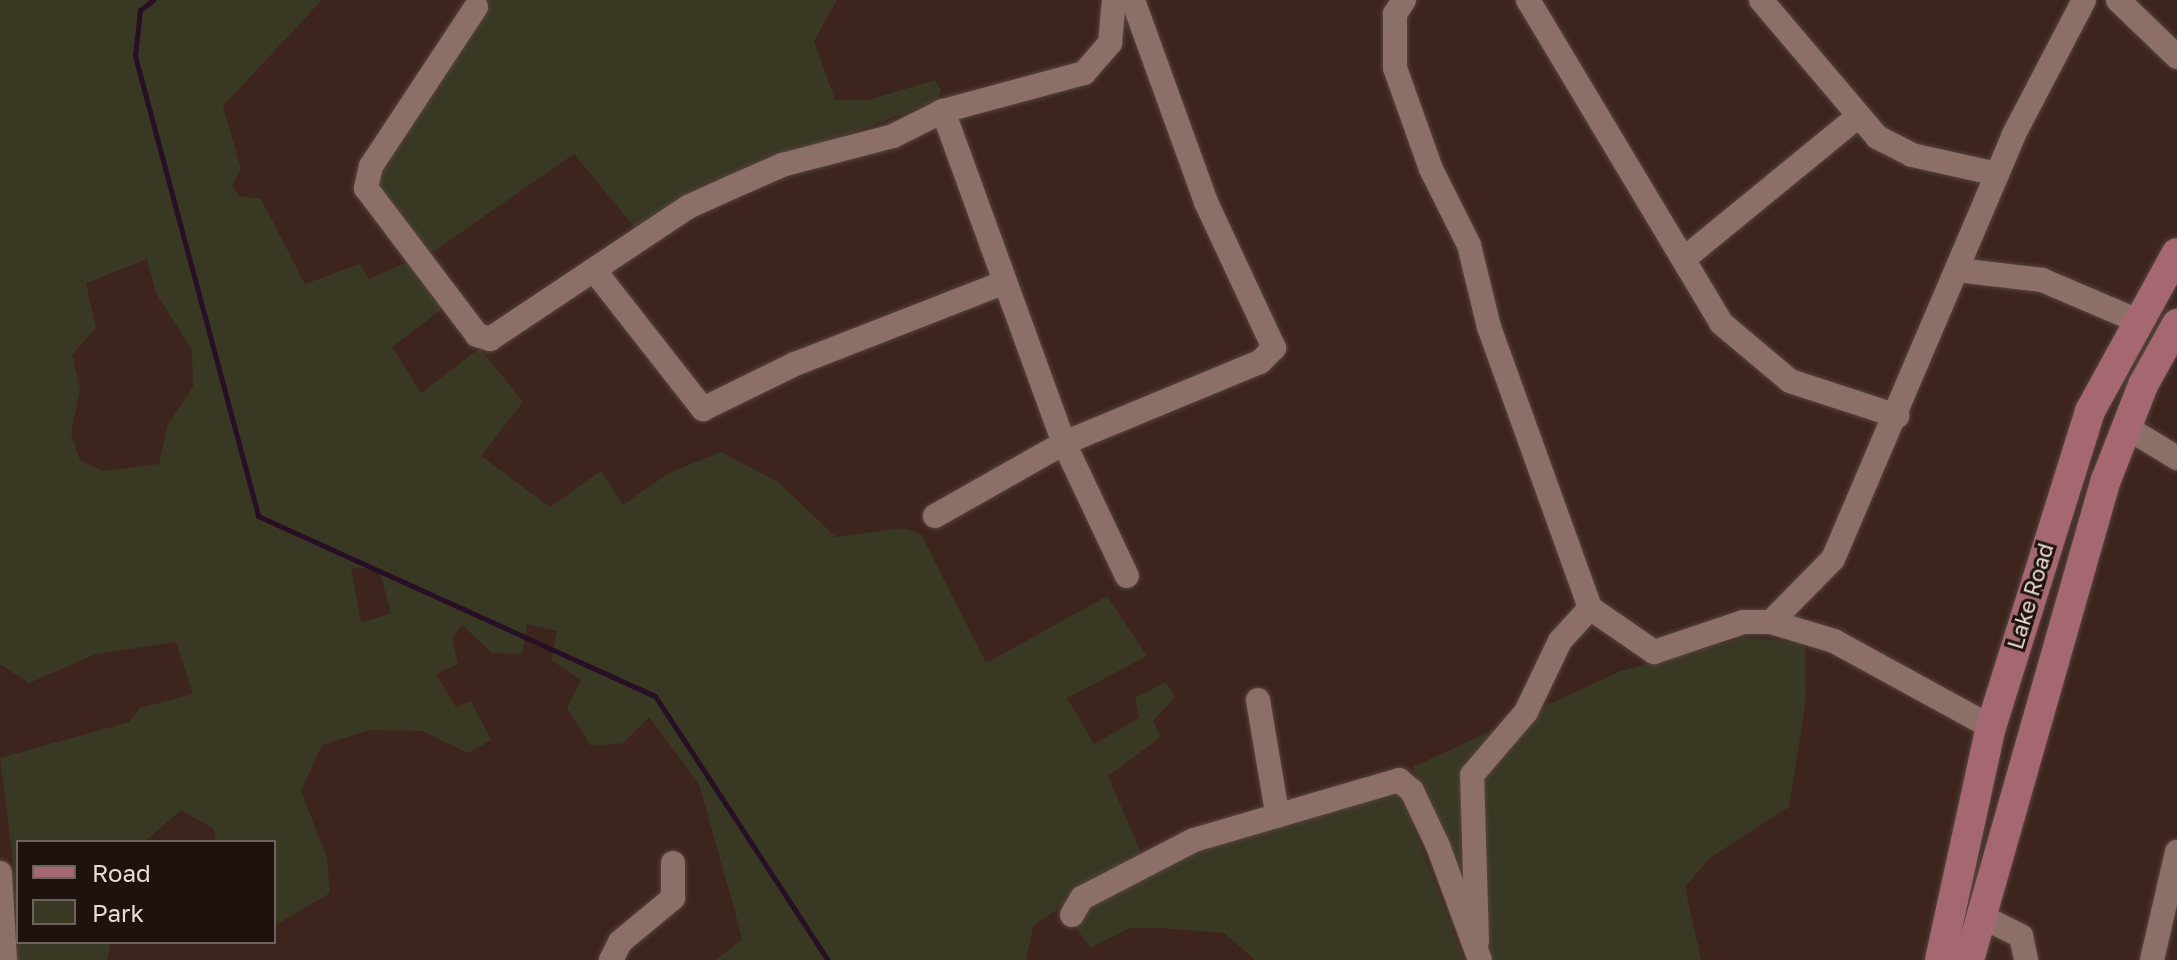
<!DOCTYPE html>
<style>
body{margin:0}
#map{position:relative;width:2177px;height:960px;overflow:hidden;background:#3d251e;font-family:"Golos Text",sans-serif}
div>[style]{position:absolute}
.green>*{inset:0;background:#393823}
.stream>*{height:5px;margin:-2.5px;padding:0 2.5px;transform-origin:2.5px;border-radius:2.5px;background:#270f25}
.roads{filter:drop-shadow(0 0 2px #57433e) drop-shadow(0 0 2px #57433e)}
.minor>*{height:24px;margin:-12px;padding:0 12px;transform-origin:12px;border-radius:12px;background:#8c7067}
.major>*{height:30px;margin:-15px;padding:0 15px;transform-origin:15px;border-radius:15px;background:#a56872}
span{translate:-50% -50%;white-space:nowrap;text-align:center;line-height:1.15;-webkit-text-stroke:6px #1d120e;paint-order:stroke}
.street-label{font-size:22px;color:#ebdbd6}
.legend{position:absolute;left:16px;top:840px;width:260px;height:104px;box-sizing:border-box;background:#1d120e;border:2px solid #6f625e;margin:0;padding:10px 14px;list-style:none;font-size:24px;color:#ebdbd6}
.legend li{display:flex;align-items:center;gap:16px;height:40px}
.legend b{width:40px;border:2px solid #6f625e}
</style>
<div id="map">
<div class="green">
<div style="clip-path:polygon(evenodd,0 0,322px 0,223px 106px,241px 169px,232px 185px,239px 196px,261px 199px,305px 284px,360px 264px,369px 279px,411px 260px,442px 309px,392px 347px,421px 393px,480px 348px,523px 402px,481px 456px,550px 507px,601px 471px,623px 505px,669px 473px,721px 452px,778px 482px,836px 537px,903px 528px,921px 534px,986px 663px,1107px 596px,1147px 656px,1067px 698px,1094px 744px,1139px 718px,1135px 698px,1166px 682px,1175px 697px,1153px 721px,1161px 737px,1108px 776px,1141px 853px,1033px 926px,1026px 960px,716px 960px,742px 939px,737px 919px,699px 784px,649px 717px,623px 743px,591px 746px,567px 708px,581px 680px,551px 660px,557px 631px,527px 624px,522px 654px,492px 653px,462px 625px,452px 638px,458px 664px,436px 674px,456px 707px,471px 701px,491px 740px,468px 753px,422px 731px,370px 730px,322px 745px,301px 791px,327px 858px,330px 893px,274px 926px,274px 842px,216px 842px,214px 829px,181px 810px,144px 842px,18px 842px,18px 942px,111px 942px,107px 960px,10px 960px,14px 870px,0 758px,129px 722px,140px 708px,193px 694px,176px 642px,96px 654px,29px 683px,0 664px,0 0,147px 259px,156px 293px,192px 350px,193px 387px,168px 424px,159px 464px,103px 471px,80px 460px,71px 434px,80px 389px,72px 355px,96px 328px,86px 283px,147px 259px,0 0,351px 568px,379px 569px,391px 613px,361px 623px,351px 568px)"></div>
<div style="clip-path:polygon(481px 0,837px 0,814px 41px,835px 100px,869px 100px,935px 80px,941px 91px,935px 102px,743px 173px,636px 229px,574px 154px,424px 258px,374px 193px,374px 171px)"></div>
<div style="clip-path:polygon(1746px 637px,1805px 644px,1806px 700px,1789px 807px,1711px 857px,1685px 887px,1701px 960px,1486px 960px,1413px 767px,1621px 671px)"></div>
<div style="clip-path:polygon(1401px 794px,1464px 960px,1255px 960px,1224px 933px,1159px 928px,1129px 928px,1091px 948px,1072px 923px,1139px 874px,1202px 846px)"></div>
</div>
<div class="stream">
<div style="left:153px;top:0;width:16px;rotate:142deg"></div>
<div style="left:140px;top:10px;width:46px;rotate:96.2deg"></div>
<div style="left:135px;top:56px;width:476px;rotate:75deg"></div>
<div style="left:258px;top:516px;width:436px;rotate:24.4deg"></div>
<div style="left:655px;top:696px;width:316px;rotate:56.8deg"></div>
</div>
<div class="roads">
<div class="minor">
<div style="left:1404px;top:0;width:17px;rotate:123deg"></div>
<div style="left:1395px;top:14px;width:54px;rotate:90deg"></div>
<div style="left:1395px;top:68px;width:107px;rotate:70.4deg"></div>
<div style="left:1431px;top:169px;width:85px;rotate:63.4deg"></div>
<div style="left:1469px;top:245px;width:84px;rotate:76.3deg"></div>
<div style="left:1489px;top:327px;width:299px;rotate:70.2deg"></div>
<div style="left:1590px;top:608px;width:78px;rotate:34.5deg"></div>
<div style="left:1654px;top:652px;width:94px;rotate:-18.6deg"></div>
<div style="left:1743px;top:622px;width:28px"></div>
<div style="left:1771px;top:622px;width:88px;rotate:-45.5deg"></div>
<div style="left:1833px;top:559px;width:460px;rotate:-66.9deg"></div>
<div style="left:2013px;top:136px;width:153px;rotate:-62.4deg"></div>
<div style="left:1528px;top:0;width:376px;rotate:59.1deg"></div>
<div style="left:1721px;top:323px;width:90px;rotate:40deg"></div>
<div style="left:1790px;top:381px;width:113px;rotate:18.1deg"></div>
<div style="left:1761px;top:0;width:180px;rotate:49.7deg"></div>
<div style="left:1877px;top:137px;width:39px;rotate:27deg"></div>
<div style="left:1912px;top:155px;width:87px;rotate:12.6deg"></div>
<div style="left:2118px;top:0;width:82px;rotate:44deg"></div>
<div style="left:476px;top:7px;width:191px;rotate:123.4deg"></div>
<div style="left:371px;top:166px;width:23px;rotate:103deg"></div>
<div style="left:366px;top:188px;width:184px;rotate:52.9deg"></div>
<div style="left:477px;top:335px;width:14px;rotate:17deg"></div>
<div style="left:490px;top:339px;width:238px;rotate:-33.7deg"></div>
<div style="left:688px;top:207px;width:48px;rotate:-24.4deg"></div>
<div style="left:732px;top:187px;width:55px;rotate:-23.7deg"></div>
<div style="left:782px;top:165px;width:115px;rotate:-14.6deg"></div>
<div style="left:893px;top:136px;width:56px;rotate:-26.6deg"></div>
<div style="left:943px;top:111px;width:146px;rotate:-15.1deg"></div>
<div style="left:1084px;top:73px;width:40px;rotate:-49deg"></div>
<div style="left:1110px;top:43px;width:43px;rotate:-84.7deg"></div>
<div style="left:943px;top:111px;width:353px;rotate:70deg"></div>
<div style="left:1064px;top:443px;width:147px;rotate:64.7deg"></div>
<div style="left:1685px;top:258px;width:221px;rotate:-39.3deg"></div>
<div style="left:594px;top:270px;width:177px;rotate:51.9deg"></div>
<div style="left:703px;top:409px;width:102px;rotate:-26.1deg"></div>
<div style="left:795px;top:364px;width:223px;rotate:-21.3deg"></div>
<div style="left:1957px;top:270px;width:86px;rotate:6.7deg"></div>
<div style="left:2042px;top:280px;width:102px;rotate:23.1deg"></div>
<div style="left:2126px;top:427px;width:60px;rotate:31.3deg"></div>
<div style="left:935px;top:516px;width:148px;rotate:-29.5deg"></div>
<div style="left:1064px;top:443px;width:212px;rotate:-22.5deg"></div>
<div style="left:1260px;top:362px;width:20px;rotate:-45deg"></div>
<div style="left:1274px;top:348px;width:161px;rotate:-115deg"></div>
<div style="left:1206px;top:202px;width:215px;rotate:-109.9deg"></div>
<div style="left:1771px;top:622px;width:66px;rotate:16.8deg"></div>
<div style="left:1834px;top:641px;width:179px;rotate:28.7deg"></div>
<div style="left:1258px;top:700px;width:114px;rotate:80.4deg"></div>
<div style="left:0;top:873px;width:87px;rotate:86.7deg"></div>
<div style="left:1072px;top:915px;width:20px;rotate:-60deg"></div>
<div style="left:1082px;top:898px;width:126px;rotate:-27.4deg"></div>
<div style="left:1194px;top:840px;width:214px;rotate:-16.3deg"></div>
<div style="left:1399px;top:780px;width:17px;rotate:40deg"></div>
<div style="left:1412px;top:791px;width:61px;rotate:64.7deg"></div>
<div style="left:1438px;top:846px;width:121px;rotate:69.8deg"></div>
<div style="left:1981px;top:916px;width:45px;rotate:26.6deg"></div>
<div style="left:2021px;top:936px;width:25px;rotate:78deg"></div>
<div style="left:1477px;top:941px;width:166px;rotate:-91.7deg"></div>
<div style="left:1472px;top:775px;width:83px;rotate:-49.4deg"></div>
<div style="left:1526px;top:712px;width:79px;rotate:-64.4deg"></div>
<div style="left:1560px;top:641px;width:45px;rotate:-47.7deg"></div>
<div style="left:611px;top:960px;width:20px;rotate:-63deg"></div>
<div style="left:620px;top:942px;width:69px;rotate:-39.7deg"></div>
<div style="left:673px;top:898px;width:35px;rotate:-90deg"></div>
<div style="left:2152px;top:960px;width:111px;rotate:-77deg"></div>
</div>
<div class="major">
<div style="left:1940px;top:960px;width:239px;rotate:-77.7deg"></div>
<div style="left:1991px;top:727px;width:331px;rotate:-72.6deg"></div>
<div style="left:2090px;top:411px;width:180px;rotate:-61.2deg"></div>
<div style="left:1969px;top:960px;width:499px;rotate:-74.1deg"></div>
<div style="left:2106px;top:480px;width:102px;rotate:-68.7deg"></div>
<div style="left:2143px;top:385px;width:70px;rotate:-60.9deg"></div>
</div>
</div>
<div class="street-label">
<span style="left:2030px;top:596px;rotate:-73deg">Lake Road</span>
</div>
<ul class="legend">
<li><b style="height:10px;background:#a56872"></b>Road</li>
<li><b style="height:22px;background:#393823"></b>Park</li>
</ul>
</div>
